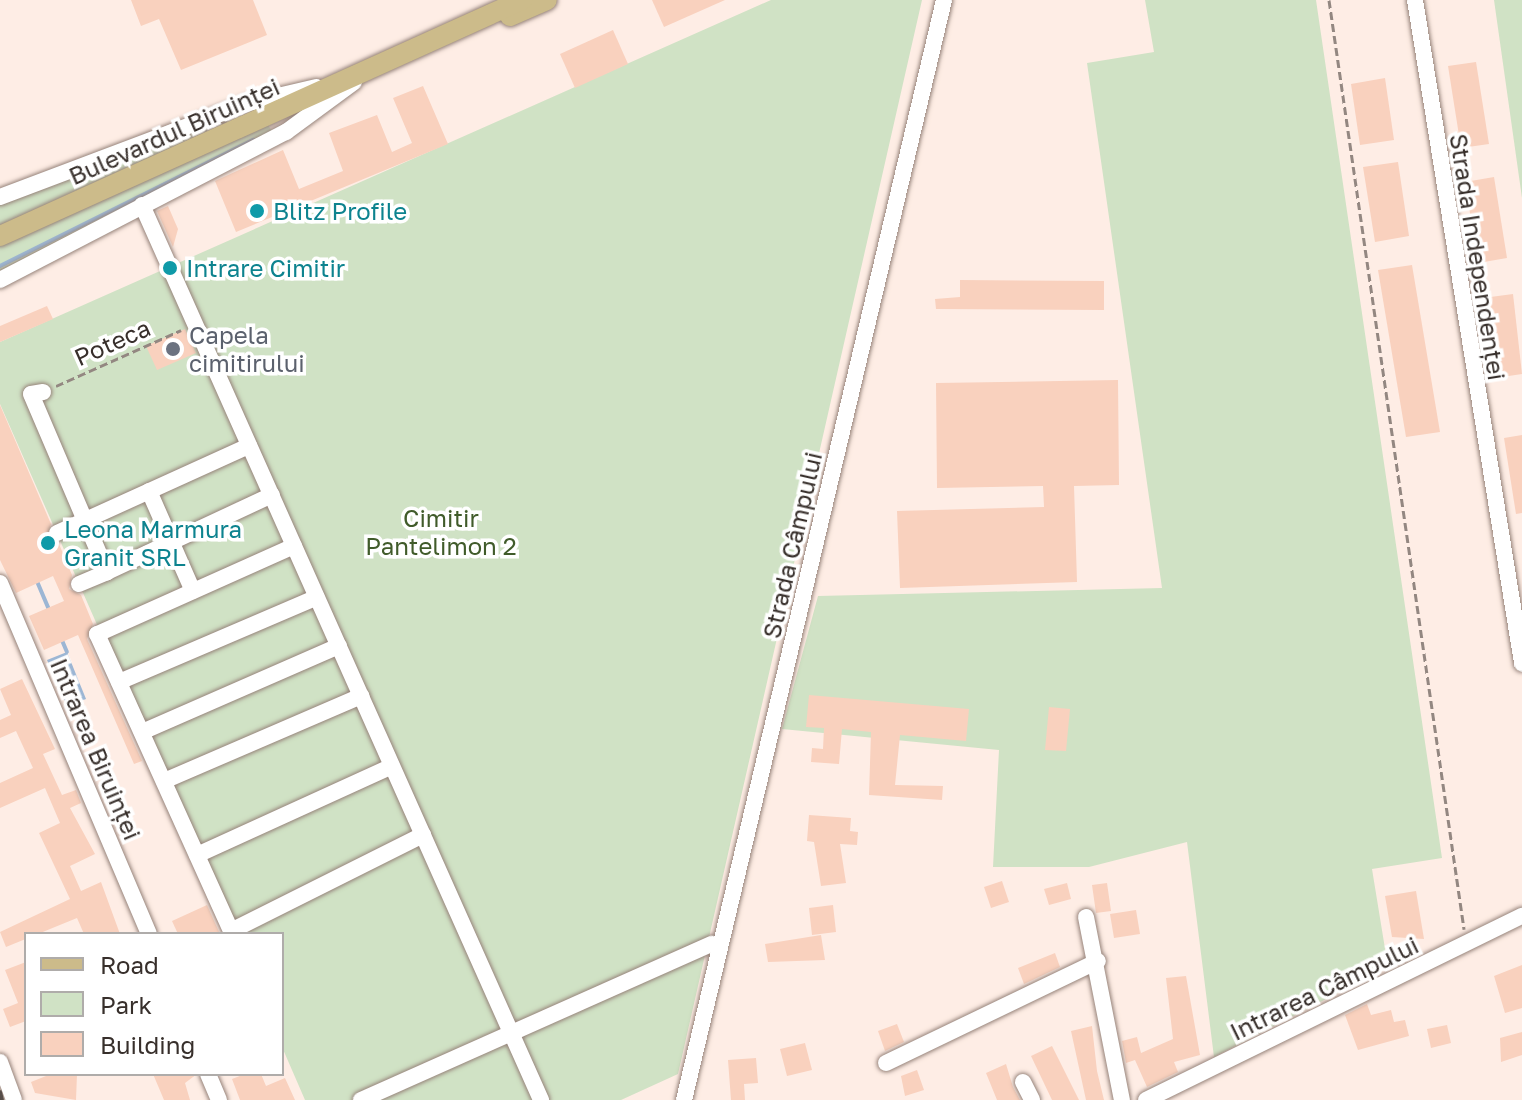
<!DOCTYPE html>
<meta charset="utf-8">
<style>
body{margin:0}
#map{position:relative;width:1522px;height:1100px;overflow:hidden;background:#feede5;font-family:"Golos Text",sans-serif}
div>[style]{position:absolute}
.green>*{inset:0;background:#d0e2c5}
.water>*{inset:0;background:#9cb6d4}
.stream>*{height:4px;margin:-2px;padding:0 2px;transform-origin:2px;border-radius:2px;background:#9cb6d4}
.building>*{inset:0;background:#f9d1be}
.path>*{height:3px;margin-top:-1.5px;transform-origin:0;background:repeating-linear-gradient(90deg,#938781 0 8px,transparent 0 12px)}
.roads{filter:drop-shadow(0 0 2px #96837a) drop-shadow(0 0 2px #96837a)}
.minor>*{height:16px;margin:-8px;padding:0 8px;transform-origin:8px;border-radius:8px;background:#fff}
.major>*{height:20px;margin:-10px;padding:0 10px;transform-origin:10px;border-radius:10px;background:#ccbb8a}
.rail>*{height:4px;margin:-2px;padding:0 2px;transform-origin:2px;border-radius:2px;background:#574e49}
.dots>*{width:22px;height:22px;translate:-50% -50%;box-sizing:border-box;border:4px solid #fff;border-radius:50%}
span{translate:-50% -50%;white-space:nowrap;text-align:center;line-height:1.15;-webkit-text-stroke:7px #fff;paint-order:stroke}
.street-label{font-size:24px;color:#372f2b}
.culture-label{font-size:24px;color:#0d838f}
.left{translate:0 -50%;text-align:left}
.worship-label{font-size:24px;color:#5b616d}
.park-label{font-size:24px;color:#405b2a}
.legend{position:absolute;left:24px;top:932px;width:260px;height:144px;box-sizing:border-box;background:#fff;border:2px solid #afacaa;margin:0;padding:10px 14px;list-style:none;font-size:24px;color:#372f2b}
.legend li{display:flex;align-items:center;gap:16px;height:40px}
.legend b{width:40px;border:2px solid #afacaa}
</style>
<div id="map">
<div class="green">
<div style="clip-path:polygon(771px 0,922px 0,678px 1074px,621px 1100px,305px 1100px,282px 1047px,282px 934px,233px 934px,0 404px,0 342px)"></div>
<div style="clip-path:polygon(1145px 0,1316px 0,1442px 858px,1372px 869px,1388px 967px,1214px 1057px,1187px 842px,1089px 867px,993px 867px,999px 750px,782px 729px,818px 596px,1162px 588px,1087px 63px,1154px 52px)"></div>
<div style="clip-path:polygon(1494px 0,1522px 0,1522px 198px)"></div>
<div style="clip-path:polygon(256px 105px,273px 133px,0 273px,0 203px)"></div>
</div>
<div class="water">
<div style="clip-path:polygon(67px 652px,86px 699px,67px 706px,47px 660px)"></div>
</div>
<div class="stream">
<div style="left:0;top:266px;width:283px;rotate:-26.5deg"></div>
<div style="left:36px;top:579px;width:36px;rotate:67deg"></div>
<div style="left:61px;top:638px;width:15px;rotate:67deg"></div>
</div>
<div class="building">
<div style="clip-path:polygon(131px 0,253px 0,267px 35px,181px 70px,159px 19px,141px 26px)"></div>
<div style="clip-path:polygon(652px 0,725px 0,664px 27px)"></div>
<div style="clip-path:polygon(613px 30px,628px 64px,575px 88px,560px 54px)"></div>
<div style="clip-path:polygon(1476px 62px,1489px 144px,1461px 148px,1448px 66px)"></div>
<div style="clip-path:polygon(1385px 78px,1394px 140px,1360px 145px,1351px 84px)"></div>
<div style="clip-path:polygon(423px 86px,448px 144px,236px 232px,215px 181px,283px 150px,299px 189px,343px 171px,329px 133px,377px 115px,392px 152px,412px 143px,393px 98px)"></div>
<div style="clip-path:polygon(1398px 162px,1409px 236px,1375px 242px,1363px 167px)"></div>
<div style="clip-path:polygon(1494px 177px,1507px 258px,1478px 263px,1465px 182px)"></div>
<div style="clip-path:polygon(168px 206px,178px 229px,173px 247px,157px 211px)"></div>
<div style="clip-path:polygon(1412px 265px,1440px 432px,1406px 437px,1378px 270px)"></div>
<div style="clip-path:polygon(960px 280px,1104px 281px,1104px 310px,936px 309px,935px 299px,960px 297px)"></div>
<div style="clip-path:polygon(1513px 294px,1522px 374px,1495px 378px,1483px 298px)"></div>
<div style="clip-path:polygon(47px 306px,53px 319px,0 342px,0 326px)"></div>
<div style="clip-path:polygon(185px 329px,196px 353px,157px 370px,146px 346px)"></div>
<div style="clip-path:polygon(1118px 380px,1119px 485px,1074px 486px,1077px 582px,900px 588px,897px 511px,1044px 507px,1043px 486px,937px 488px,936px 383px)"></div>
<div style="clip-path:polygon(0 405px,51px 524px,47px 537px,59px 544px,72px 575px,69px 589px,81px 595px,93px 624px,87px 639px,142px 761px,134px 764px,78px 635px,44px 650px,29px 616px,64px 601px,53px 576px,16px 593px,0 560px)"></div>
<div style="clip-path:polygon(1522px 435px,1522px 513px,1516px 514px,1504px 438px)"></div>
<div style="clip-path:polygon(22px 679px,55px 749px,43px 754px,62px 795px,76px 790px,81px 803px,70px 808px,95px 854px,70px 866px,81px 891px,101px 882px,120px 934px,84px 934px,77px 918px,6px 947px,0 932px,70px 899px,39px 833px,60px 823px,45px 788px,0 808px,0 783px,33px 768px,16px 731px,0 738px,0 720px,11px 715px,0 689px)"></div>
<div style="clip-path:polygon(809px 695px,969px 709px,966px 741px,900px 735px,895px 785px,943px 786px,942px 800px,869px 795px,871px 732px,842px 729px,839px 764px,811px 762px,812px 748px,823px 749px,824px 728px,806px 727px)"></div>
<div style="clip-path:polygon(1049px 707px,1070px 709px,1066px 751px,1045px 750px)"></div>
<div style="clip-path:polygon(809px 815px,851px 818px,850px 831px,858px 832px,857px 845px,840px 844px,846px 883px,821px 886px,814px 842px,807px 841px)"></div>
<div style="clip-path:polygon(1002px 881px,1009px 902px,991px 908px,984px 887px)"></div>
<div style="clip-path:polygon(1067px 883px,1071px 899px,1049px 905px,1044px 889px)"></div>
<div style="clip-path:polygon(1107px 883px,1111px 911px,1096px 913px,1092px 885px)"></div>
<div style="clip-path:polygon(1416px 891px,1424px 939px,1392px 937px,1385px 896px)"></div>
<div style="clip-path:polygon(207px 905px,220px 934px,178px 934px,172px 921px)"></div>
<div style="clip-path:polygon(833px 905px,836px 932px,812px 935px,809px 908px)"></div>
<div style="clip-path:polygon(1136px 910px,1140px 934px,1114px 938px,1110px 914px)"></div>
<div style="clip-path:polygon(821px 935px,825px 960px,768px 962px,765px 944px)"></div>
<div style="clip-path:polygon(1055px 953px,1060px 967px,1024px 984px,1018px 968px)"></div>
<div style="clip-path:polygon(26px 962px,26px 1021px,10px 1027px,3px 1009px,18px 1003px,5px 970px)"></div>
<div style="clip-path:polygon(1522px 965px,1522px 1008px,1505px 1013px,1494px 976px)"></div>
<div style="clip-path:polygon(1186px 976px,1200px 1055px,1174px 1062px,1178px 1072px,1147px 1087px,1135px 1060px,1126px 1063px,1122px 1041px,1137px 1037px,1141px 1053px,1173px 1039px,1166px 978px)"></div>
<div style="clip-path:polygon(1367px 1004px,1371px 1015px,1391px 1010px,1394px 1022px,1405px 1020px,1409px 1036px,1358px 1050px,1345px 1015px)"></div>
<div style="clip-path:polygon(897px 1024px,904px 1042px,885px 1051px,878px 1031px)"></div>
<div style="clip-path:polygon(1447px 1025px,1451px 1043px,1431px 1048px,1427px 1029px)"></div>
<div style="clip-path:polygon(1092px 1026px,1097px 1071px,1104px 1100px,1086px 1100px,1071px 1031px)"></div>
<div style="clip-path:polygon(1522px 1032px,1522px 1055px,1501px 1062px,1500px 1038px)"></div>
<div style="clip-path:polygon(805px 1043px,812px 1070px,787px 1076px,780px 1049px)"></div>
<div style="clip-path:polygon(1052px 1046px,1079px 1100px,1052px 1100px,1031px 1056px)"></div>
<div style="clip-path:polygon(756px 1058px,758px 1083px,744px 1084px,745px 1100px,731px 1100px,728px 1060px)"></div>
<div style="clip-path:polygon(1006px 1064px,1013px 1087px,1020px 1100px,997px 1100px,986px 1073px)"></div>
<div style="clip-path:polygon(917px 1070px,924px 1090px,905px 1096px,901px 1076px)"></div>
<div style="clip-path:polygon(51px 1074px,77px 1074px,76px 1100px,35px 1093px,31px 1082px)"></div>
<div style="clip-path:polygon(153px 1074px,197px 1074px,185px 1083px,190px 1100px,164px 1100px)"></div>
<div style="clip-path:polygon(245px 1074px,261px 1074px,266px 1086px,285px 1078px,295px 1100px,240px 1100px,232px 1079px)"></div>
</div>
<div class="path">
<div style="left:1329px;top:0;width:939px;rotate:81.73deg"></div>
<div style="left:56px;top:386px;width:137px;rotate:-24.1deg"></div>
</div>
<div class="roads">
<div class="minor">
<div style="left:1415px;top:0;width:672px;rotate:80.83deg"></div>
<div style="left:0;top:197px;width:269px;rotate:-20.7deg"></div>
<div style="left:252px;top:102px;width:66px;rotate:-13.2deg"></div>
<div style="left:142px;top:205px;width:980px;rotate:65.97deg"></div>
<div style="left:0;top:280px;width:322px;rotate:-27.4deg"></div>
<div style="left:286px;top:132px;width:84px;rotate:-36.3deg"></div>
<div style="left:43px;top:392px;width:12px;rotate:171deg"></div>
<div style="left:31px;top:394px;width:194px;rotate:66.9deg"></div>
<div style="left:107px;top:572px;width:182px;rotate:-25deg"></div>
<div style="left:149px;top:491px;width:109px;rotate:66.3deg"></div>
<div style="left:57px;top:533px;width:211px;rotate:-24.4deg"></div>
<div style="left:294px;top:546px;width:216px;rotate:155.9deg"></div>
<div style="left:97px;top:634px;width:326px;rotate:65.7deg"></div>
<div style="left:231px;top:931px;width:215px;rotate:-26.6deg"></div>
<div style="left:0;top:583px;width:381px;rotate:67deg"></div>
<div style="left:79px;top:584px;width:30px;rotate:-23deg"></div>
<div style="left:119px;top:682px;width:215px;rotate:-23.2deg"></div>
<div style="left:142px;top:732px;width:215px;rotate:-23.6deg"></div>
<div style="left:164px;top:781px;width:215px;rotate:-23.3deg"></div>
<div style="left:197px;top:855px;width:214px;rotate:-24.5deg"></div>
<div style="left:1086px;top:917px;width:187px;rotate:78.9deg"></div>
<div style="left:0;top:1062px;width:40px;rotate:69.8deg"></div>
<div style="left:886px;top:1063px;width:235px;rotate:-25.7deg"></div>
<div style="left:208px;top:1074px;width:28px;rotate:67deg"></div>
<div style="left:1023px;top:1082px;width:20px;rotate:63deg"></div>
<div style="left:361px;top:1100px;width:384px;rotate:-24deg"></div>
<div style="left:684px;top:1100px;width:1130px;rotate:-76.7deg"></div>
<div style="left:1146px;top:1100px;width:419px;rotate:-26.1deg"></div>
</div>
<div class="major">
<div style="left:510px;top:16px;width:40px;rotate:-23.4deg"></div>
<div style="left:0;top:236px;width:573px;rotate:-24.33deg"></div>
</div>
</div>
<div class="rail">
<div style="left:0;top:1092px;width:8px;rotate:76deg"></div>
</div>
<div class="dots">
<div style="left:257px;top:211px;background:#0f9aa8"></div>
<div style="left:170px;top:268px;background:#0f9aa8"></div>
<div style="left:173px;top:349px;background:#6b7280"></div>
<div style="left:48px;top:543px;background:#0f9aa8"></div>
</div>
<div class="street-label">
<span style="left:174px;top:131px;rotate:-24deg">Bulevardul Biruinței</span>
<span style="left:1478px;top:257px;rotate:81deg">Strada Independenței</span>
<span style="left:112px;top:342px;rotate:-24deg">Poteca</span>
<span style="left:792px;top:545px;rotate:-77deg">Strada Câmpului</span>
<span style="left:96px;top:749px;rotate:67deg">Intrarea Biruinței</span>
<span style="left:1324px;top:988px;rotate:-26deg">Intrarea Câmpului</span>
</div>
<div class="culture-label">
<span class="left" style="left:273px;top:211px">Blitz Profile</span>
<span class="left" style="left:186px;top:268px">Intrare Cimitir</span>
<span class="left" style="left:64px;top:543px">Leona Marmura<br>Granit SRL</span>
</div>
<div class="worship-label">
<span class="left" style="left:189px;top:349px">Capela<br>cimitirului</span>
</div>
<div class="park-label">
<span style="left:441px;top:532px">Cimitir<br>Pantelimon 2</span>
</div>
<ul class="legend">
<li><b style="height:10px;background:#ccbb8a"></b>Road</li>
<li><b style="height:22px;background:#d0e2c5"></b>Park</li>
<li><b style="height:22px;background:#f9d1be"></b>Building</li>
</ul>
</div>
